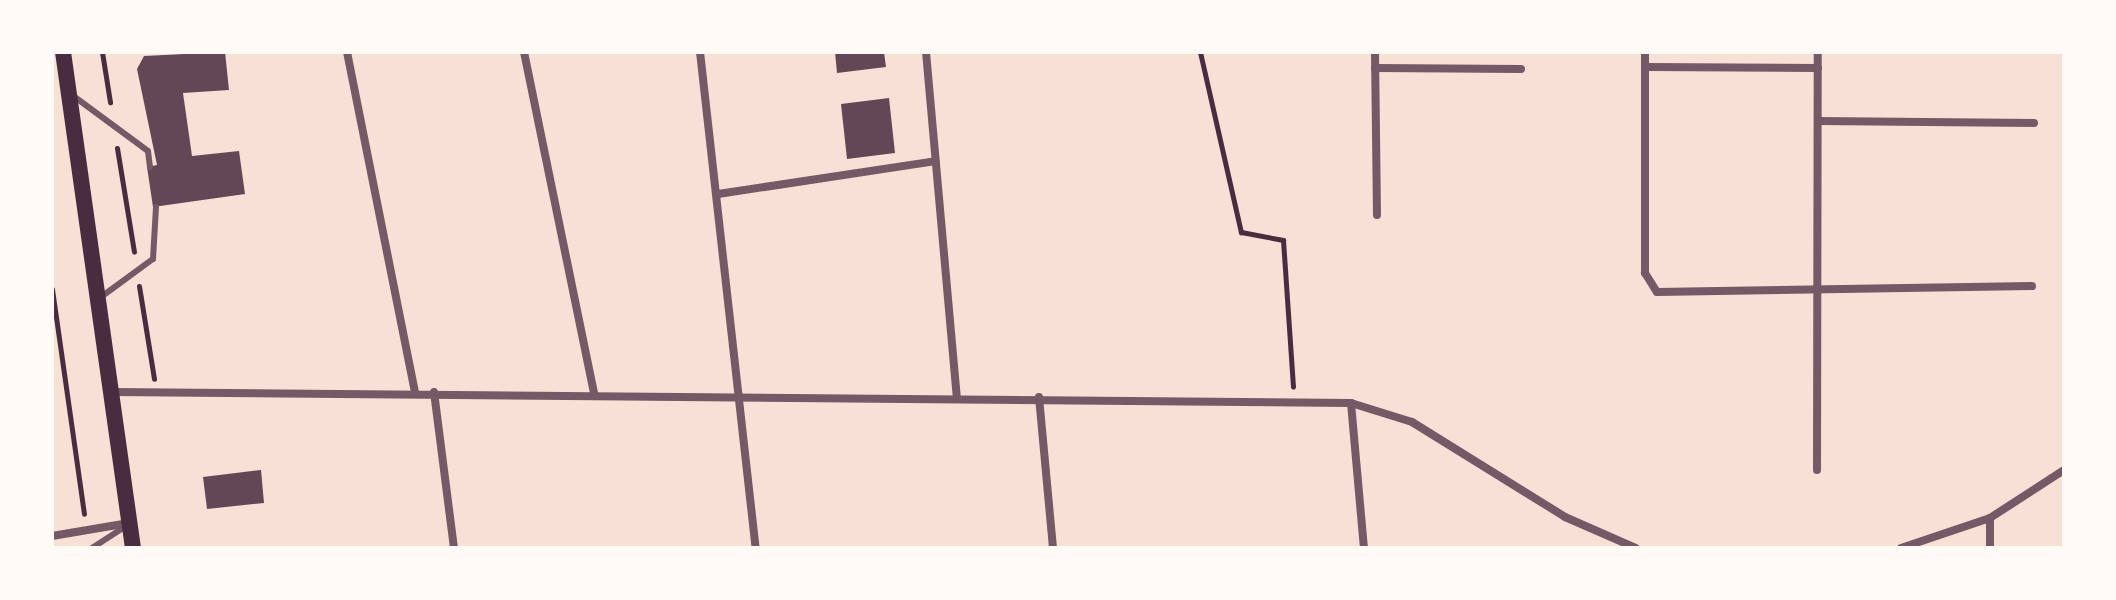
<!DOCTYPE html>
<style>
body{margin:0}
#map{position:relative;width:2116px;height:600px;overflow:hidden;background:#f7e1d7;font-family:"Sofia Sans Condensed",sans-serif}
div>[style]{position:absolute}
.building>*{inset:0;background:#644757}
.path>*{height:5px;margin:-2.5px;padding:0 2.5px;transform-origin:2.5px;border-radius:2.5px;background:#4a2c40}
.service>*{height:6px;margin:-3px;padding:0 3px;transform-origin:3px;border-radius:3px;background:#755966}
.minor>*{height:8px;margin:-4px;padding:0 4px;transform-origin:4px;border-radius:4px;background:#755966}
.secondary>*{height:16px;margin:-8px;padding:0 8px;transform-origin:8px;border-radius:8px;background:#4a2c40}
span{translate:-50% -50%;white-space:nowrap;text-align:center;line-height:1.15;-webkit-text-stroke:8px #fffaf5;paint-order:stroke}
.frame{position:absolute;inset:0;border:54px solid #fffaf5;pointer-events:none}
</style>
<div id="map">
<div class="building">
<div style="clip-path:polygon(225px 52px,229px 90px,183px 93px,192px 156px,239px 151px,245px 194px,153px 207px,147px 167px,157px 165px,137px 69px,144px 56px)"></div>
<div style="clip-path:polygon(835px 52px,884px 52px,886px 67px,837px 73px)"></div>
<div style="clip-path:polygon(889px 98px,895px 153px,847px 159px,841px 104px)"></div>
<div style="clip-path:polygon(261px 470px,264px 503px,207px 509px,203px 477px)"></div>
</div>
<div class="path">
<div style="left:102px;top:52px;width:51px;rotate:80.9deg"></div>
<div style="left:1200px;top:52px;width:185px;rotate:77.2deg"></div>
<div style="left:1241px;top:232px;width:43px;rotate:10.8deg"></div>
<div style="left:1283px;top:240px;width:147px;rotate:86.1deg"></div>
<div style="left:117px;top:148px;width:105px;rotate:80.7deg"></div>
<div style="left:139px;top:286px;width:94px;rotate:80.8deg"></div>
<div style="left:52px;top:289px;width:227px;rotate:81.9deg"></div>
</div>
<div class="service">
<div style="left:72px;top:95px;width:94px;rotate:36.4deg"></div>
<div style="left:148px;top:151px;width:16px;rotate:83deg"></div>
<div style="left:101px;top:297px;width:64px;rotate:-36.2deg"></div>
<div style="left:153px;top:259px;width:52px;rotate:-86.7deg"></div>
<div style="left:92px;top:548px;width:40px;rotate:-32.9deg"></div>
</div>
<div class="minor">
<div style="left:347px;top:52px;width:347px;rotate:78.7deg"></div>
<div style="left:524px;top:52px;width:348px;rotate:78.4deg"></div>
<div style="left:700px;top:52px;width:499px;rotate:83.6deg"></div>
<div style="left:926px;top:52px;width:345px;rotate:84.9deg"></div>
<div style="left:1375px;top:52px;width:163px;rotate:89.3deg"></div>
<div style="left:1645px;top:52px;width:221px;rotate:90deg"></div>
<div style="left:1645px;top:273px;width:22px;rotate:58deg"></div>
<div style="left:1657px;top:292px;width:375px;rotate:-0.9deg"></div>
<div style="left:1645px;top:67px;width:173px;rotate:0.3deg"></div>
<div style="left:1375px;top:68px;width:146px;rotate:0.4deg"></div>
<div style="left:1818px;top:121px;width:216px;rotate:0.5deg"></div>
<div style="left:718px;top:194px;width:220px;rotate:-8.6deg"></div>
<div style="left:111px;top:392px;width:1240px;rotate:0.51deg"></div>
<div style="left:1351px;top:403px;width:64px;rotate:17.3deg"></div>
<div style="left:1412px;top:422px;width:180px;rotate:31.8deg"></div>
<div style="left:1565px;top:517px;width:77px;rotate:23.6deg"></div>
<div style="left:434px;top:392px;width:157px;rotate:82.7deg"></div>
<div style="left:1039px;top:397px;width:152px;rotate:84.7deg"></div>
<div style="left:1351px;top:403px;width:146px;rotate:84.9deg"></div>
<div style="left:1817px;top:470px;width:418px;rotate:-89.9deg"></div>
<div style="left:52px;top:536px;width:78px;rotate:-9.6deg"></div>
<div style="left:1901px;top:548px;width:94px;rotate:-18.6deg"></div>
<div style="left:1990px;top:518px;width:88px;rotate:-33deg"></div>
<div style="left:1990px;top:548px;width:30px;rotate:-90deg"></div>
</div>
<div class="secondary">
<div style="left:63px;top:52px;width:501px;rotate:81.97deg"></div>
</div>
<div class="frame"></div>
</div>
